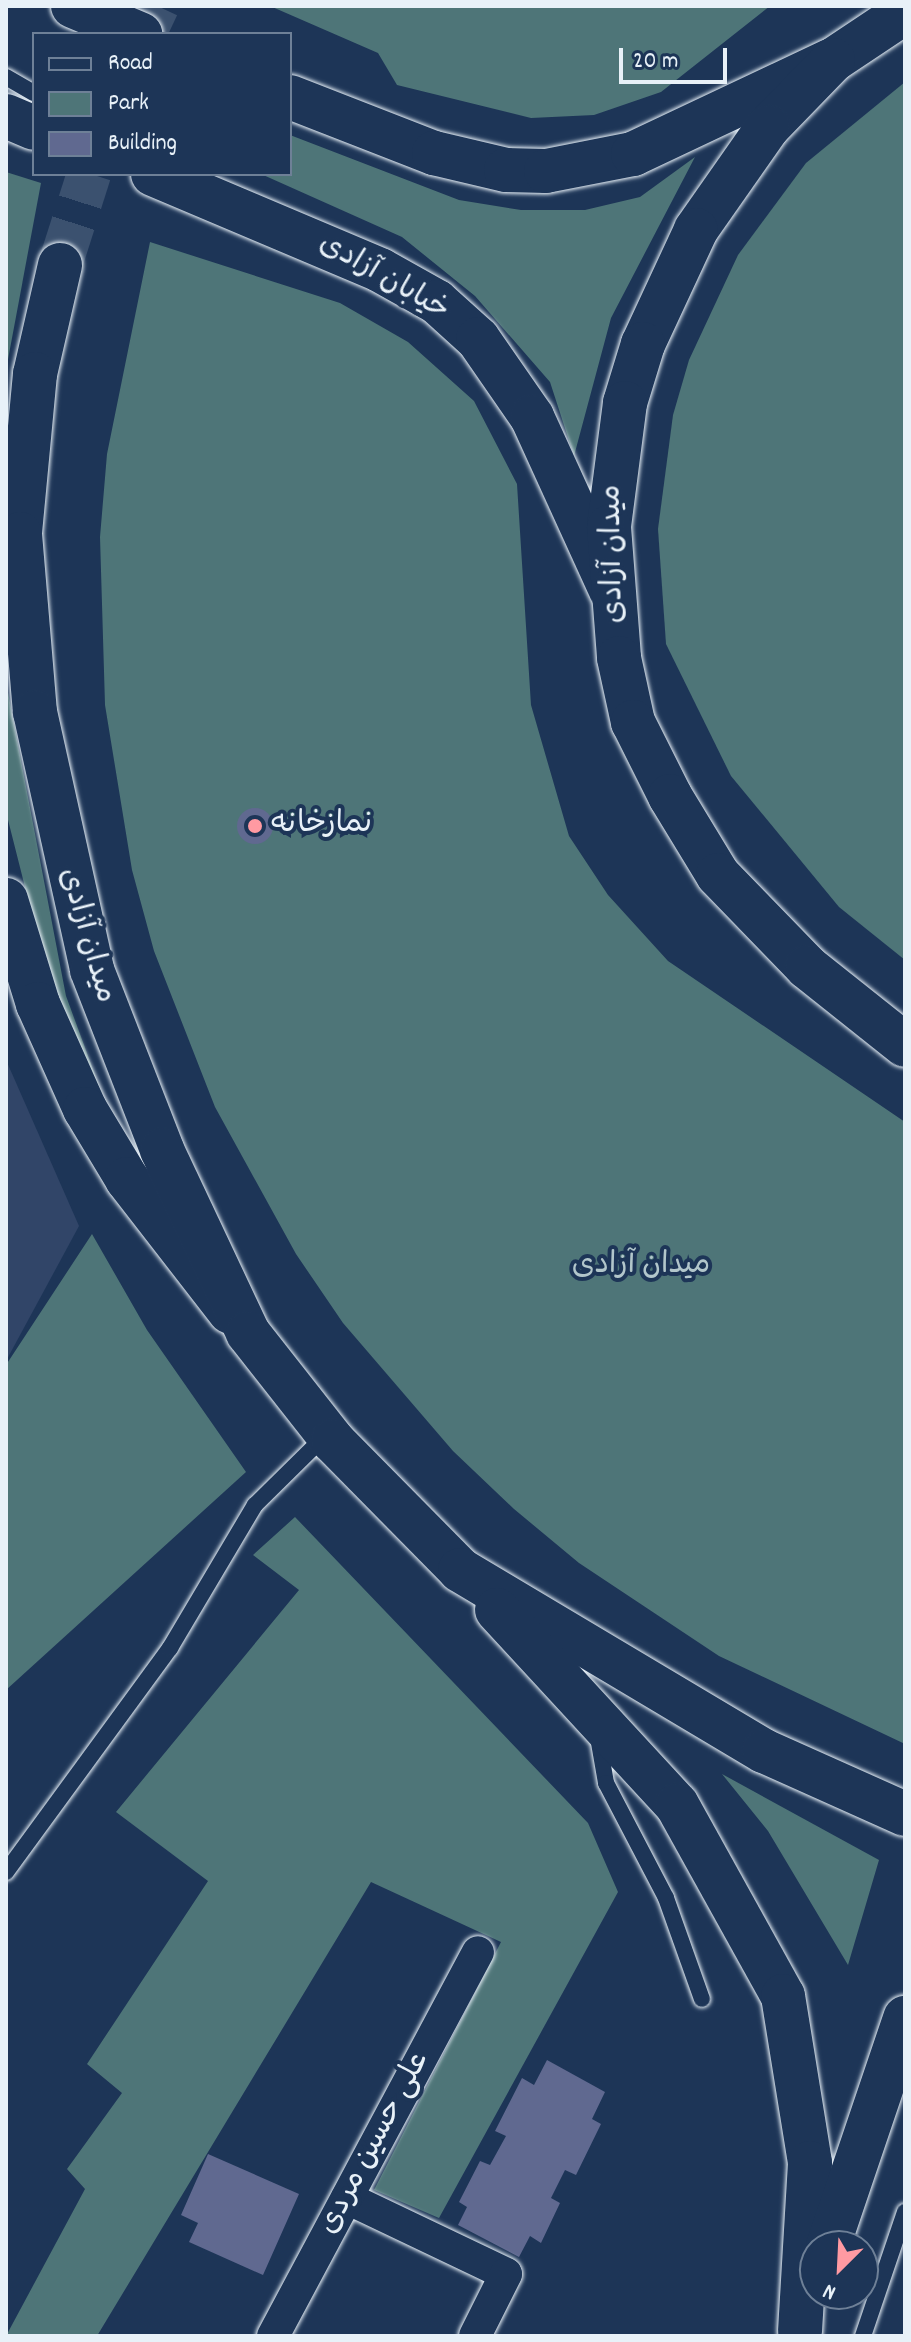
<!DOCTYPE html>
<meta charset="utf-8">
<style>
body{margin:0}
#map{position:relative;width:911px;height:2342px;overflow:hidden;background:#1d3557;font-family:Dekko,"Playpen Sans Arabic",sans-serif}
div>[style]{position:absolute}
.built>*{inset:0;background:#314568}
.green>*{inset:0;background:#4e7578}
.building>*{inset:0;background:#606990}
.round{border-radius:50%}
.highway-tunnel>*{height:44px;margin-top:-22px;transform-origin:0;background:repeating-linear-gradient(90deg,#3b516f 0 44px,transparent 0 66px)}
.roads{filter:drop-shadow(0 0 2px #e8f1f8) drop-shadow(0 0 2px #e8f1f8)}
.lane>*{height:16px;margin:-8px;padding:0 8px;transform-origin:8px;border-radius:8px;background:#1d3557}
.street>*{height:32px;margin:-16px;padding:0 16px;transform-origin:16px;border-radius:16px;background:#1d3557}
.primary>*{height:44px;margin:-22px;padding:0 22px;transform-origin:22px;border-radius:22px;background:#1d3557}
.highway>*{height:44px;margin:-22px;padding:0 22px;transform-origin:22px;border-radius:22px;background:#1d3557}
.dots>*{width:22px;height:22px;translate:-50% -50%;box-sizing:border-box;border:4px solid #1d3557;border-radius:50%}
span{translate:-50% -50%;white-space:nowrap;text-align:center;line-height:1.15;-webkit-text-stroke:8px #1d3557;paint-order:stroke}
.street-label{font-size:30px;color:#e8f1f8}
.poi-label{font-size:30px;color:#e8f1f8}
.left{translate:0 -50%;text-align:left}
.park-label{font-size:30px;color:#b2c6cb}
.frame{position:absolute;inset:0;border:8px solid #e8f1f8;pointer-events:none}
.legend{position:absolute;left:32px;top:32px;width:260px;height:144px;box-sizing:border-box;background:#1d3557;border:2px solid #6e8097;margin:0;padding:10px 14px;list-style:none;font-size:24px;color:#e8f1f8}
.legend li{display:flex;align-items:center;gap:16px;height:40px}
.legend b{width:40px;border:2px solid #6e8097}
.north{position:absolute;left:799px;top:2230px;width:80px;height:80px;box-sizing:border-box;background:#1d3557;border:2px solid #6e8097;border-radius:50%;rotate:204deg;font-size:22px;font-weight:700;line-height:32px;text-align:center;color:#e8f1f8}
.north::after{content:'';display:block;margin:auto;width:28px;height:36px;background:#ff9aa2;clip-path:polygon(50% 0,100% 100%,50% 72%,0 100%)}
.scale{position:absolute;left:619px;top:48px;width:108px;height:36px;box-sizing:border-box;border:4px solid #e8f1f8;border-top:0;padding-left:10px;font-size:24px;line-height:28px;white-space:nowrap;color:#e8f1f8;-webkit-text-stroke:6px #1d3557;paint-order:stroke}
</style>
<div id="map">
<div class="built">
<div style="clip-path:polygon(6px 1060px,79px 1226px,6px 1361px)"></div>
</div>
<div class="green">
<div style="clip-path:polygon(270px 6px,770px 6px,661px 92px,594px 115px,531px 118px,397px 85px,378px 53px)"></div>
<div style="clip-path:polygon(905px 82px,905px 960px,839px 907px,731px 776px,666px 644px,658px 529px,673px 415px,689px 360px,738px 255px,806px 163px)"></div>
<div style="clip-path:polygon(290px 135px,459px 200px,521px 210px,585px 210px,640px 197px,695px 157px,611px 318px,574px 456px,550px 382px,475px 296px,402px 237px,261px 174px,290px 174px)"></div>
<div style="clip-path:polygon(6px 172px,41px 183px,6px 370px)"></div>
<div style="clip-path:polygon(150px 242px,340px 303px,408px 342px,474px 401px,517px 484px,531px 705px,569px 836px,608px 895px,668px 961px,905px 1122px,905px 1744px,719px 1656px,579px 1563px,514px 1509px,453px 1451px,343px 1323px,296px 1254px,215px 1107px,154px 951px,132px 870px,105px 705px,100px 537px,107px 454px)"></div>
<div style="clip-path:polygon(6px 682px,66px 996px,109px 1113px,48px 978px,6px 812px)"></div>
<div style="clip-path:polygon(92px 1234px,147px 1330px,246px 1472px,6px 1690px,6px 1365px)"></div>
<div style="clip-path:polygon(295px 1517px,588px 1823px,618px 1892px,439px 2218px,374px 2190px,501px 1942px,371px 1882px,97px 2336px,6px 2336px,85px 2189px,67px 2169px,122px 2093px,87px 2064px,208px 1881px,116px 1812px,299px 1590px,253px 1555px)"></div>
<div style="clip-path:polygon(722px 1774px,879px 1860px,848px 1965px,768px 1831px)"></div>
</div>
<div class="building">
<div class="round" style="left:237px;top:808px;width:36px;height:36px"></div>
<div style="clip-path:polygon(547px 2060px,605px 2092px,592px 2119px,601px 2124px,576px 2175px,565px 2170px,551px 2198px,560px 2203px,541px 2243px,530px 2236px,519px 2257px,458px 2225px,467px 2207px,459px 2202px,480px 2161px,490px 2165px,506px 2136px,495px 2131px,522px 2078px,534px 2085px)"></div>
<div style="clip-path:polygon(208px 2154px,299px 2194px,263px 2275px,189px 2242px,198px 2223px,181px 2215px)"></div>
</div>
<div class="highway-tunnel">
<div style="left:144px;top:34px;width:31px;rotate:-65deg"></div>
<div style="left:60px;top:265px;width:96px;rotate:-72.3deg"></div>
</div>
<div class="roads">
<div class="lane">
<div style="left:6px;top:77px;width:32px;rotate:30deg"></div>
<div style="left:598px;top:1737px;width:47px;rotate:80.1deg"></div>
<div style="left:606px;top:1783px;width:130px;rotate:62.4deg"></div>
<div style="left:666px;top:1898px;width:107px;rotate:70.4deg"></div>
<div style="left:6px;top:1872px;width:278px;rotate:-53.8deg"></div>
<div style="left:170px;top:1648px;width:166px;rotate:-59.3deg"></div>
<div style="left:255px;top:1505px;width:100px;rotate:-44.6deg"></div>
<div style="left:863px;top:2336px;width:131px;rotate:-71.3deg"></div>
</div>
<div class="street">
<div style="left:347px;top:2198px;width:176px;rotate:25.5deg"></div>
<div style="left:506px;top:2274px;width:69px;rotate:116.6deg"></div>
<div style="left:273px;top:2336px;width:435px;rotate:-61.9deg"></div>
</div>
<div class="primary">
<div style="left:73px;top:6px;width:73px;rotate:22.7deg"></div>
<div style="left:290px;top:97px;width:155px;rotate:21.3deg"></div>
<div style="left:434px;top:153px;width:74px;rotate:13.3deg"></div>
<div style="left:506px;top:170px;width:40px;rotate:1.4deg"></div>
<div style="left:546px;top:171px;width:89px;rotate:-11.1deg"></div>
<div style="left:633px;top:154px;width:218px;rotate:-25.3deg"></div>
<div style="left:6px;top:116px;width:30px;rotate:23deg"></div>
<div style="left:153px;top:174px;width:246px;rotate:22.9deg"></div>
<div style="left:380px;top:270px;width:65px;rotate:29.3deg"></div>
<div style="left:437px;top:302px;width:55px;rotate:42.1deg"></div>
<div style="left:478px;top:339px;width:95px;rotate:55.3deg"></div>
<div style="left:532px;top:417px;width:190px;rotate:65.5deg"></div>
<div style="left:6px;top:900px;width:109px;rotate:72.9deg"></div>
<div style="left:38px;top:1004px;width:115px;rotate:65.9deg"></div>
<div style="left:85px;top:1109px;width:82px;rotate:59deg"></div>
<div style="left:127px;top:1179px;width:168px;rotate:52.2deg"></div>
</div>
<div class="highway">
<div style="left:905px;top:12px;width:87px;rotate:146.3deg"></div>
<div style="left:833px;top:60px;width:93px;rotate:134.1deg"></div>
<div style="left:768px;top:127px;width:126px;rotate:125deg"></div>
<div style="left:696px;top:230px;width:126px;rotate:114.9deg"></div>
<div style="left:643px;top:344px;width:62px;rotate:107deg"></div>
<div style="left:625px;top:403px;width:125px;rotate:97.4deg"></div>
<div style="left:609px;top:527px;width:131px;rotate:85.6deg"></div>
<div style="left:619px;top:658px;width:66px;rotate:77.7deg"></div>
<div style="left:633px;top:722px;width:83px;rotate:63.4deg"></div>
<div style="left:670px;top:796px;width:92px;rotate:58.7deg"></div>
<div style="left:718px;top:875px;width:128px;rotate:45.9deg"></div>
<div style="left:807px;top:967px;width:125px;rotate:38.5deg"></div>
<div style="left:60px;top:265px;width:112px;rotate:102.9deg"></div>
<div style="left:35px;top:374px;width:161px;rotate:95.4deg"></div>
<div style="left:20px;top:534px;width:179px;rotate:85.2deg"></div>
<div style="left:35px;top:712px;width:264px;rotate:77.5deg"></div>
<div style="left:92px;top:970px;width:193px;rotate:68.7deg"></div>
<div style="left:162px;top:1150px;width:202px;rotate:64.8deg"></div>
<div style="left:248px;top:1333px;width:137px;rotate:51.8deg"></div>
<div style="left:333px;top:1441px;width:181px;rotate:45.4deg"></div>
<div style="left:460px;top:1570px;width:354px;rotate:30.8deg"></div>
<div style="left:764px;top:1751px;width:154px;rotate:24.1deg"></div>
<div style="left:497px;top:1610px;width:265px;rotate:47.3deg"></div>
<div style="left:677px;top:1805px;width:218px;rotate:61deg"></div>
<div style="left:783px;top:1996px;width:169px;rotate:80.8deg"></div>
<div style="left:810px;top:2163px;width:168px;rotate:93.4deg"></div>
<div style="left:828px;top:2246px;width:241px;rotate:-71.3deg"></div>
</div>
</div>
<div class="dots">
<div style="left:255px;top:826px;background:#ff9aa2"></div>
</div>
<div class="street-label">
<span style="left:383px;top:279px;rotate:30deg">خیابان آزادی</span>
<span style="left:615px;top:554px;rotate:-91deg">میدان آزادی</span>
<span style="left:85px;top:936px;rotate:74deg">میدان آزادی</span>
<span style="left:376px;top:2144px;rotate:-62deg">علی حسین مردی</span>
</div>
<div class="poi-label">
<span class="left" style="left:271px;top:826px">نمازخانه</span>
</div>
<div class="park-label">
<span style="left:641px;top:1267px">میدان آزادی</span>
</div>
<div class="frame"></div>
<ul class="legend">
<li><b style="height:10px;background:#1d3557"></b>Road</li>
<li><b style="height:22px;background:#4e7578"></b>Park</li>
<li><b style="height:22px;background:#606990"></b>Building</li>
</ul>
<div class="north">N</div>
<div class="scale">20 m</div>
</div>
